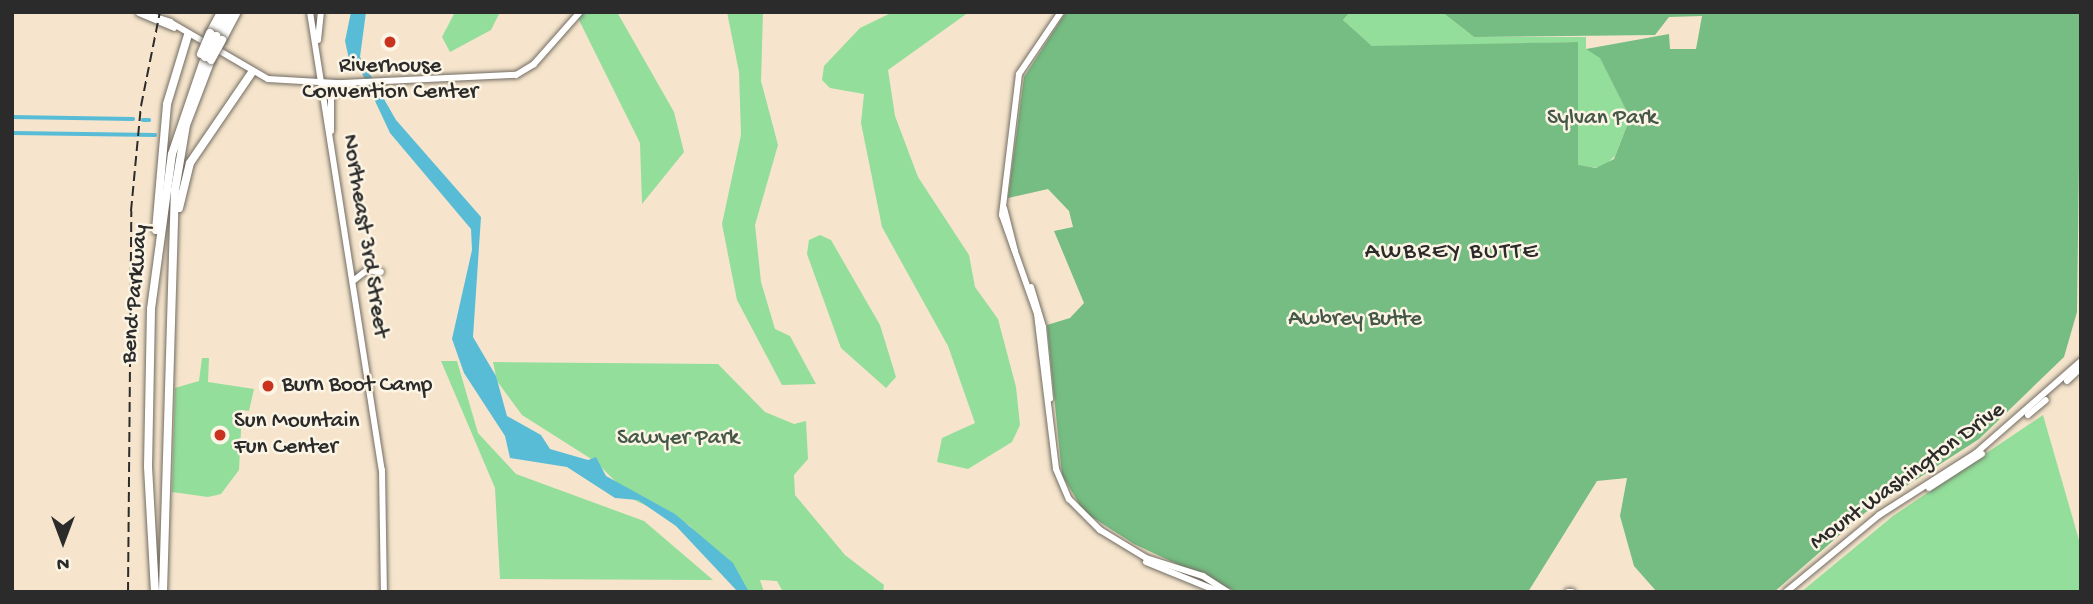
<!DOCTYPE html>
<style>
body{margin:0}
#map{position:relative;width:2093px;height:604px;overflow:hidden;background:#f6e5cc;font-family:"Gochi Hand",sans-serif}
div>[style]{position:absolute}
.green>*{inset:0;background:#92de9a}
.forest>*{inset:0;background:#75bd82}
.water>*{inset:0;background:#59bcd7}
.canal>*{height:3.5px;margin:-1.75px;padding:0 1.75px;transform-origin:1.75px;border-radius:1.75px;background:#59bcd7}
.roads{filter:drop-shadow(0 0 2px #726c63) drop-shadow(0 0 2px #726c63)}
.major>*{height:6px;margin:-3px;padding:0 3px;transform-origin:3px;border-radius:3px;background:#fff}
.highway>*{height:8px;margin:-4px;padding:0 4px;transform-origin:4px;border-radius:4px;background:#fff}
.rail>*{height:2px;margin-top:-1px;transform-origin:0;background:repeating-linear-gradient(90deg,#2b2b2b 0 10px,transparent 0 15px)}
.bridges{filter:drop-shadow(0 0 2px #726c63) drop-shadow(0 0 2px #726c63)}
.highway-bridge>*{height:8px;margin:-4px;padding:0 4px;transform-origin:4px;border-radius:4px;background:#fff}
.dots>*{width:19px;height:19px;translate:-50% -50%;box-sizing:border-box;border:4px solid #fcf5e5;border-radius:50%}
span{translate:-50% -50%;white-space:nowrap;text-align:center;line-height:1.15;-webkit-text-stroke:5px #fcf5e5;paint-order:stroke}
.poi-label{font-size:23px;color:#2b2b2b}
.left{translate:0 -50%;text-align:left}
.park-label{font-size:23px;color:#455847}
.street-label{font-size:23px;color:#2b2b2b}
.neighbourhood-label{font-size:24px;color:#2b2b2b;letter-spacing:2px}
.frame{position:absolute;inset:0;border:14px solid #2b2b2b;pointer-events:none}
.north{position:absolute;left:28px;top:506px;width:70px;height:70px;-webkit-text-stroke:5px #fcf5e5;paint-order:stroke;rotate:180deg;font-size:19px;font-weight:700;line-height:28px;text-align:center;color:#2b2b2b}
.north::after{content:'';display:block;margin:auto;width:24px;height:32px;background:#2b2b2b;clip-path:polygon(50% 0,100% 100%,50% 72%,0 100%)}
</style>
<div id="map">
<div class="green">
<div style="clip-path:polygon(455px 12px,500px 12px,491px 30px,450px 52px,442px 37px)"></div>
<div style="clip-path:polygon(575px 12px,617px 12px,674px 112px,684px 152px,642px 204px,640px 143px)"></div>
<div style="clip-path:polygon(727px 12px,763px 12px,761px 81px,778px 145px,755px 225px,761px 282px,775px 329px,790px 336px,816px 384px,782px 385px,737px 300px,722px 224px,741px 135px,739px 72px)"></div>
<div style="clip-path:polygon(893px 12px,969px 12px,888px 70px,895px 116px,918px 177px,969px 255px,975px 287px,998px 319px,1016px 387px,1020px 425px,1012px 442px,968px 469px,937px 462px,942px 438px,975px 423px,948px 346px,882px 227px,861px 123px,864px 94px,830px 88px,822px 80px,824px 66px,860px 28px)"></div>
<div style="clip-path:polygon(1350px 12px,1442px 12px,1474px 37px,1586px 37px,1586px 49px,1596px 49px,1630px 118px,1615px 156px,1602px 168px,1578px 166px,1577px 42px,1373px 47px,1343px 20px)"></div>
<div style="clip-path:polygon(820px 235px,831px 240px,880px 325px,896px 377px,886px 388px,841px 348px,807px 254px,809px 240px)"></div>
<div style="clip-path:polygon(202px 358px,209px 358px,208px 382px,254px 389px,249px 411px,242px 410px,239px 470px,221px 494px,208px 497px,172px 492px,175px 388px,199px 381px)"></div>
<div style="clip-path:polygon(441px 361px,457px 361px,478px 433px,516px 474px,644px 521px,713px 580px,500px 579px,495px 488px)"></div>
<div style="clip-path:polygon(493px 362px,718px 364px,765px 412px,794px 424px,806px 421px,808px 459px,794px 475px,795px 495px,845px 555px,884px 585px,883px 592px,783px 592px,777px 581px,760px 580px,764px 592px,749px 592px,689px 525px,634px 500px,596px 462px,522px 415px,497px 381px)"></div>
<div style="clip-path:polygon(2043px 415px,2081px 547px,2081px 592px,1801px 592px,1893px 516px)"></div>
</div>
<div class="forest">
<div style="clip-path:polygon(1066px 12px,1350px 12px,1343px 20px,1372px 46px,1578px 42px,1578px 165px,1596px 168px,1614px 159px,1630px 118px,1600px 58px,1586px 49px,1669px 34px,1670px 49px,1696px 49px,1702px 16px,1669px 17px,1655px 35px,1474px 37px,1442px 12px,2081px 12px,2077px 312px,2064px 357px,1979px 439px,1866px 512px,1774px 592px,1657px 592px,1634px 566px,1620px 516px,1627px 478px,1597px 481px,1528px 592px,1237px 592px,1134px 544px,1084px 512px,1062px 475px,1047px 325px,1070px 318px,1084px 303px,1054px 231px,1073px 227px,1069px 211px,1048px 189px,1008px 198px,1024px 77px)"></div>
</div>
<div class="water">
<div style="clip-path:polygon(351px 12px,366px 12px,360px 57px,396px 120px,481px 217px,473px 337px,496px 376px,507px 416px,541px 435px,550px 449px,588px 460px,596px 457px,606px 476px,675px 514px,733px 563px,749px 592px,738px 592px,676px 526px,638px 500px,615px 498px,567px 467px,510px 458px,505px 436px,464px 373px,452px 339px,472px 250px,471px 229px,390px 133px,361px 71px,350px 64px,345px 41px)"></div>
</div>
<div class="canal">
<div style="left:12px;top:117px;width:121px;rotate:0.9deg"></div>
<div style="left:143px;top:120px;width:6px"></div>
<div style="left:12px;top:133px;width:143px;rotate:0.8deg"></div>
</div>
<div class="roads">
<div class="major">
<div style="left:140px;top:12px;width:32px;rotate:18deg"></div>
<div style="left:170px;top:22px;width:113px;rotate:30.2deg"></div>
<div style="left:268px;top:79px;width:85px;rotate:3.4deg"></div>
<div style="left:310px;top:12px;width:464px;rotate:81.1deg"></div>
<div style="left:382px;top:470px;width:122px;rotate:89.1deg"></div>
<div style="left:1061px;top:12px;width:75px;rotate:124.1deg"></div>
<div style="left:1019px;top:74px;width:142px;rotate:96.9deg"></div>
<div style="left:1002px;top:215px;width:105px;rotate:70.5deg"></div>
<div style="left:1037px;top:314px;width:156px;rotate:83deg"></div>
<div style="left:1056px;top:469px;width:33px;rotate:67deg"></div>
<div style="left:1069px;top:499px;width:44px;rotate:45deg"></div>
<div style="left:1100px;top:530px;width:54px;rotate:31.3deg"></div>
<div style="left:1146px;top:558px;width:60px;rotate:17.5deg"></div>
<div style="left:1203px;top:576px;width:30px;rotate:33deg"></div>
<div style="left:139px;top:13px;width:38px;rotate:23deg"></div>
<div style="left:318px;top:40px;width:28px;rotate:-84deg"></div>
<div style="left:322px;top:84px;width:194px;rotate:-2.7deg"></div>
<div style="left:516px;top:75px;width:21px;rotate:-31deg"></div>
<div style="left:534px;top:64px;width:69px;rotate:-48.5deg"></div>
<div style="left:331px;top:131px;width:34px;rotate:-90deg"></div>
<div style="left:331px;top:97px;width:11px;rotate:-49deg"></div>
<div style="left:1004px;top:208px;width:44px;rotate:75.7deg"></div>
<div style="left:353px;top:281px;width:18px;rotate:-38deg"></div>
<div style="left:367px;top:270px;width:14px;rotate:8deg"></div>
<div style="left:1031px;top:287px;width:42px;rotate:73.3deg"></div>
<div style="left:1043px;top:327px;width:72px;rotate:84.4deg"></div>
<div style="left:2067px;top:381px;width:19px;rotate:-43deg"></div>
<div style="left:2028px;top:415px;width:23px;rotate:-40deg"></div>
<div style="left:1929px;top:488px;width:63px;rotate:-32.7deg"></div>
<div style="left:1146px;top:562px;width:80px;rotate:22.1deg"></div>
<div style="left:1568px;top:592px;width:4px"></div>
<div style="left:1786px;top:592px;width:121px;rotate:-39.6deg"></div>
<div style="left:1879px;top:515px;width:115px;rotate:-32.6deg"></div>
<div style="left:1976px;top:453px;width:140px;rotate:-41.2deg"></div>
</div>
<div class="highway">
<div style="left:210px;top:33px;width:24px;rotate:-62deg"></div>
<div style="left:216px;top:36px;width:27px;rotate:-62deg"></div>
<div style="left:222px;top:40px;width:32px;rotate:-62deg"></div>
<div style="left:179px;top:208px;width:46px;rotate:-76.3deg"></div>
<div style="left:190px;top:163px;width:110px;rotate:-55.7deg"></div>
<div style="left:156px;top:230px;width:126px;rotate:-85deg"></div>
<div style="left:167px;top:104px;width:72px;rotate:-73.1deg"></div>
<div style="left:155px;top:592px;width:126px;rotate:-93.2deg"></div>
<div style="left:148px;top:466px;width:157px;rotate:-88.9deg"></div>
<div style="left:151px;top:309px;width:156px;rotate:-82.3deg"></div>
<div style="left:172px;top:154px;width:102px;rotate:-71.2deg"></div>
<div style="left:163px;top:592px;width:402px;rotate:-88.3deg"></div>
<div style="left:175px;top:190px;width:66px;rotate:-80.4deg"></div>
<div style="left:186px;top:125px;width:70px;rotate:-69deg"></div>
</div>
</div>
<div class="rail">
<div style="left:128px;top:592px;width:381px;rotate:-89.5deg"></div>
<div style="left:131px;top:211px;width:105px;rotate:-84.6deg"></div>
<div style="left:141px;top:106px;width:96px;rotate:-78.6deg"></div>
</div>
<div class="bridges">
<div class="highway-bridge">
<div style="left:201px;top:54px;width:23px;rotate:-67deg"></div>
<div style="left:205px;top:57px;width:24px;rotate:-62deg"></div>
<div style="left:211px;top:60px;width:23px;rotate:-61deg"></div>
</div>
</div>
<div class="dots">
<div style="left:390px;top:42px;background:#c8321e"></div>
<div style="left:268px;top:386px;background:#c8321e"></div>
<div style="left:220px;top:435px;background:#c8321e"></div>
</div>
<div class="poi-label">
<span style="left:390px;top:80px">Riverhouse<br>Convention Center</span>
<span class="left" style="left:282px;top:386px">Burn Boot Camp</span>
<span class="left" style="left:234px;top:435px">Sun Mountain<br>Fun Center</span>
</div>
<div class="park-label">
<span style="left:1602px;top:119px">Sylvan Park</span>
<span style="left:1355px;top:320px">Awbrey Butte</span>
<span style="left:678px;top:439px">Sawyer Park</span>
</div>
<div class="street-label">
<span style="left:364px;top:236px;rotate:81deg">Northeast 3rd Street</span>
<span style="left:136px;top:294px;rotate:-85deg">Bend Parkway</span>
<span style="left:1908px;top:477px;rotate:-36deg">Mount Washington Drive</span>
</div>
<div class="neighbourhood-label">
<span style="left:1452px;top:253px">AWBREY BUTTE</span>
</div>
<div class="frame"></div>
<div class="north">N</div>
</div>
